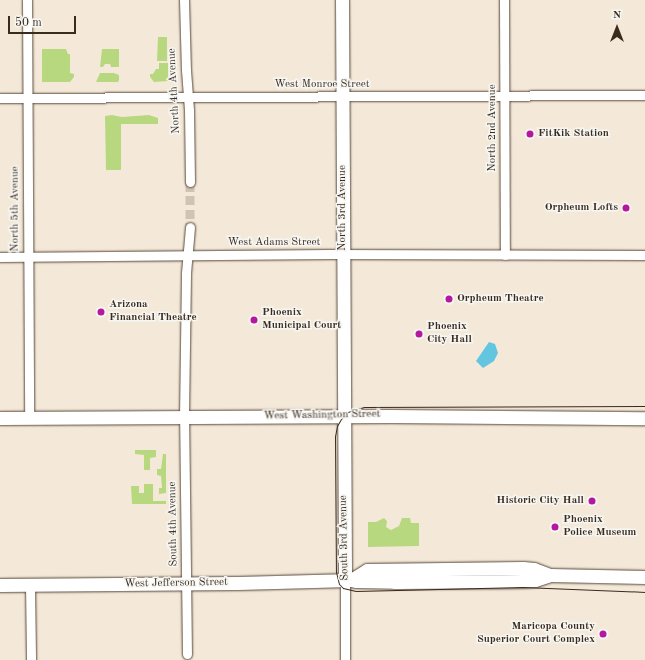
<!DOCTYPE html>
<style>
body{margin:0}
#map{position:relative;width:645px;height:660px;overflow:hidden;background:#f4e9d8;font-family:"Old Standard TT",serif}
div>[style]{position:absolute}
.green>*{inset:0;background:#b8d880}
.water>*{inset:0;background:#62c6e0}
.street-tunnel>*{height:9px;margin-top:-4.5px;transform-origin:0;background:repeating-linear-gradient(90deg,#cfc3b3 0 9px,transparent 0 13.5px)}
.roads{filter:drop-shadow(0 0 1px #57473a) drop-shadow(0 0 1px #57473a)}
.street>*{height:9px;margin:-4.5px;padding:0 4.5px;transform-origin:4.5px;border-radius:4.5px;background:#fff}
.secondary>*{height:13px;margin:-6.5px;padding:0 6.5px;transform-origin:6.5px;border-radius:6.5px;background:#fff}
.tram>*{height:1px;margin:-0.5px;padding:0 0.5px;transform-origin:0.5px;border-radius:0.5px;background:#3b2a1e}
.dots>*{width:11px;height:11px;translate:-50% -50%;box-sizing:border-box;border:2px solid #f6f6f2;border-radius:50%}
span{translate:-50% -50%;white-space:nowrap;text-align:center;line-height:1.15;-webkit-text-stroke:3px #f6f6f2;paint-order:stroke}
.street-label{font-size:11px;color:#3b2a1e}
.poi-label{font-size:11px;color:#3b2a1e;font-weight:700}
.left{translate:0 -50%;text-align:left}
.right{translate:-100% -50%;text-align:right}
.north{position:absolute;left:597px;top:8px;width:40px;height:40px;-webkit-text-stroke:3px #f6f6f2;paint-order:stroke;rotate:0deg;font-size:11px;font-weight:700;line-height:16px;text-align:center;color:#3b2a1e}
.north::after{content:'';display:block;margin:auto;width:14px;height:18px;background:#3b2a1e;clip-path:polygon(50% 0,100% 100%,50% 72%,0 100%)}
.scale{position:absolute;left:8px;top:16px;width:68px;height:18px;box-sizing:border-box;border:2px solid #3b2a1e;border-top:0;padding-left:5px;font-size:12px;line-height:14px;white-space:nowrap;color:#3b2a1e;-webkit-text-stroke:3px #f6f6f2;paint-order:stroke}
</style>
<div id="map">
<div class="green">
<div style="clip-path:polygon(158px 37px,167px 37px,167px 61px,157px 61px)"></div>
<div style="clip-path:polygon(42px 49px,66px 49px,68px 54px,70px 54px,70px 73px,74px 74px,74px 77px,70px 82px,42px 82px)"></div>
<div style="clip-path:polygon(102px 49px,119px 49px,119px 67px,111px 67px,110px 64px,105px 64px,103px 67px,100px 67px)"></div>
<div style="clip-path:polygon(159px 63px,168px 63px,168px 81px,154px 82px,150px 77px,150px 74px,153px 74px,156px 69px,159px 69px)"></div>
<div style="clip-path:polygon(100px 73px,114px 73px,119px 75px,119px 80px,118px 82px,96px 82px)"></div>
<div style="clip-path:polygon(112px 115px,122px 117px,149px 115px,158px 118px,158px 124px,121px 124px,121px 170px,106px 170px,105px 116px)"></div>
<div style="clip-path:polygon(135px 450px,156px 450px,156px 457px,150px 458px,150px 470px,144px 470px,144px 455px,135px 454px)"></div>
<div style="clip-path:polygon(163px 454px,166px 454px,166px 493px,159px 494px,159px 488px,162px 488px,161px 476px,157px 475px,157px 469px,161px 469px)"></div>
<div style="clip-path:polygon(144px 484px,153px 484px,153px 501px,166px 501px,166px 504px,132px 504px,131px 486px,139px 486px,139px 493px,144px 493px)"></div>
<div style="clip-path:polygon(384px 518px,387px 521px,386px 527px,391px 530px,399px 526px,402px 518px,410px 518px,411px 523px,419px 523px,419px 546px,368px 547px,368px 522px,376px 522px)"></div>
</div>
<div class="water">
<div style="clip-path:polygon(489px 342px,495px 344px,498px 353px,494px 361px,483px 368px,476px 361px)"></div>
</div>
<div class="street-tunnel">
<div style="left:190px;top:182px;width:45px;rotate:90deg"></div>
</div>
<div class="roads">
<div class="street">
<div style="left:27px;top:0;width:418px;rotate:89.7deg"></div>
<div style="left:184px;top:0;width:70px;rotate:88.4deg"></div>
<div style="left:186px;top:70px;width:40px;rotate:85.7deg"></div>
<div style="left:189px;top:110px;width:72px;rotate:89.2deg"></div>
<div style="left:504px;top:0;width:255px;rotate:89.8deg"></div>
<div style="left:0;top:98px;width:645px;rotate:-0.27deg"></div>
<div style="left:0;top:257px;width:330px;rotate:-0.5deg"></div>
<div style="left:330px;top:254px;width:315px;rotate:0.2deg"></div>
<div style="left:30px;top:585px;width:75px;rotate:89.2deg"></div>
<div style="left:187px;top:654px;width:237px;rotate:-90.7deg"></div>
<div style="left:184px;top:417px;width:144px;rotate:-89.2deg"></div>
<div style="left:186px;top:273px;width:46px;rotate:-85deg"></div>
<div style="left:345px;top:660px;width:80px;rotate:-90deg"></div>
</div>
<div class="secondary">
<div style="left:342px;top:0;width:580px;rotate:89.7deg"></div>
<div style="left:0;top:418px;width:391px;rotate:-0.3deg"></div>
<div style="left:391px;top:416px;width:254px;rotate:0.5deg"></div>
<div style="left:351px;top:580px;width:19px;rotate:-32deg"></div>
<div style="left:367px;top:570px;width:156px;rotate:-0.7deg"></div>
<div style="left:523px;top:568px;width:11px;rotate:5deg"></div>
<div style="left:534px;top:569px;width:17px;rotate:21deg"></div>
<div style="left:550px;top:575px;width:95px;rotate:1.2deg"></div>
<div style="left:0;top:585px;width:238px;rotate:-0.5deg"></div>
<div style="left:238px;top:583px;width:113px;rotate:-1.5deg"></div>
<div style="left:351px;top:580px;width:5px;rotate:11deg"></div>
<div style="left:356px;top:581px;width:39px;rotate:1deg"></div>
<div style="left:395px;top:582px;width:128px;rotate:-0.4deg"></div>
<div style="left:523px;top:581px;width:12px;rotate:-5deg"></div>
<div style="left:535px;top:580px;width:16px;rotate:-18deg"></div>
</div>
</div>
<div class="tram">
<div style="left:645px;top:406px;width:281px;rotate:179.8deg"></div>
<div style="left:364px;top:407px;width:17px;rotate:163deg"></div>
<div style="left:348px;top:412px;width:10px;rotate:135deg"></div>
<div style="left:341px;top:419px;width:8px;rotate:120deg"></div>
<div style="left:337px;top:426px;width:10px;rotate:101deg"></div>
<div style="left:335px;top:436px;width:136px;rotate:89.6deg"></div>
<div style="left:336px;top:572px;width:12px;rotate:76deg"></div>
<div style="left:339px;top:584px;width:6px;rotate:45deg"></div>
<div style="left:343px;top:588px;width:13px;rotate:13deg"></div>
<div style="left:356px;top:591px;width:167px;rotate:-1.4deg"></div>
<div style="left:523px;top:587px;width:122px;rotate:2.3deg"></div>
</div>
<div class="dots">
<div style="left:530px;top:134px;background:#b5179e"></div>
<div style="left:626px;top:208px;background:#b5179e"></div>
<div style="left:449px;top:299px;background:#b5179e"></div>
<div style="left:101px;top:312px;background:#b5179e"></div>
<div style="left:254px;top:320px;background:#b5179e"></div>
<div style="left:419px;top:334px;background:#b5179e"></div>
<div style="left:592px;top:501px;background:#b5179e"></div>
<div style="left:555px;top:527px;background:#b5179e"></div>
<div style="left:603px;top:634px;background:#b5179e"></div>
</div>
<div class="street-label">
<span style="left:322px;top:85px">West Monroe Street</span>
<span style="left:175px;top:91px;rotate:-93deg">North 4th Avenue</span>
<span style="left:493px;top:128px;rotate:-90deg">North 2nd Avenue</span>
<span style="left:343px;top:208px;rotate:-90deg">North 3rd Avenue</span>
<span style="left:16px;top:209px;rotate:-90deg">North 5th Avenue</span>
<span style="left:274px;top:243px">West Adams Street</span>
<span style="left:322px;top:416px;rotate:-1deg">West Washington Street</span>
<span style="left:174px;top:524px;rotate:-91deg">South 4th Avenue</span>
<span style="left:345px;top:538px;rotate:-91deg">South 3rd Avenue</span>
<span style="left:176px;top:584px;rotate:-1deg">West Jefferson Street</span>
</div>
<div class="poi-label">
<span class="left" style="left:538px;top:134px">FitKik Station</span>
<span class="right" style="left:618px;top:208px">Orpheum Lofts</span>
<span class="left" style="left:457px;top:299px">Orpheum Theatre</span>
<span class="left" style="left:109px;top:312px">Arizona<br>Financial Theatre</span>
<span class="left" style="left:262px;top:320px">Phoenix<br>Municipal Court</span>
<span class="left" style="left:427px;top:334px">Phoenix<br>City Hall</span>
<span class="right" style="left:584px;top:501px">Historic City Hall</span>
<span class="left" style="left:563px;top:527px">Phoenix<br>Police Museum</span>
<span class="right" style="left:595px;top:634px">Maricopa County<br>Superior Court Complex</span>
</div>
<div class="north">N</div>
<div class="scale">50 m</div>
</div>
